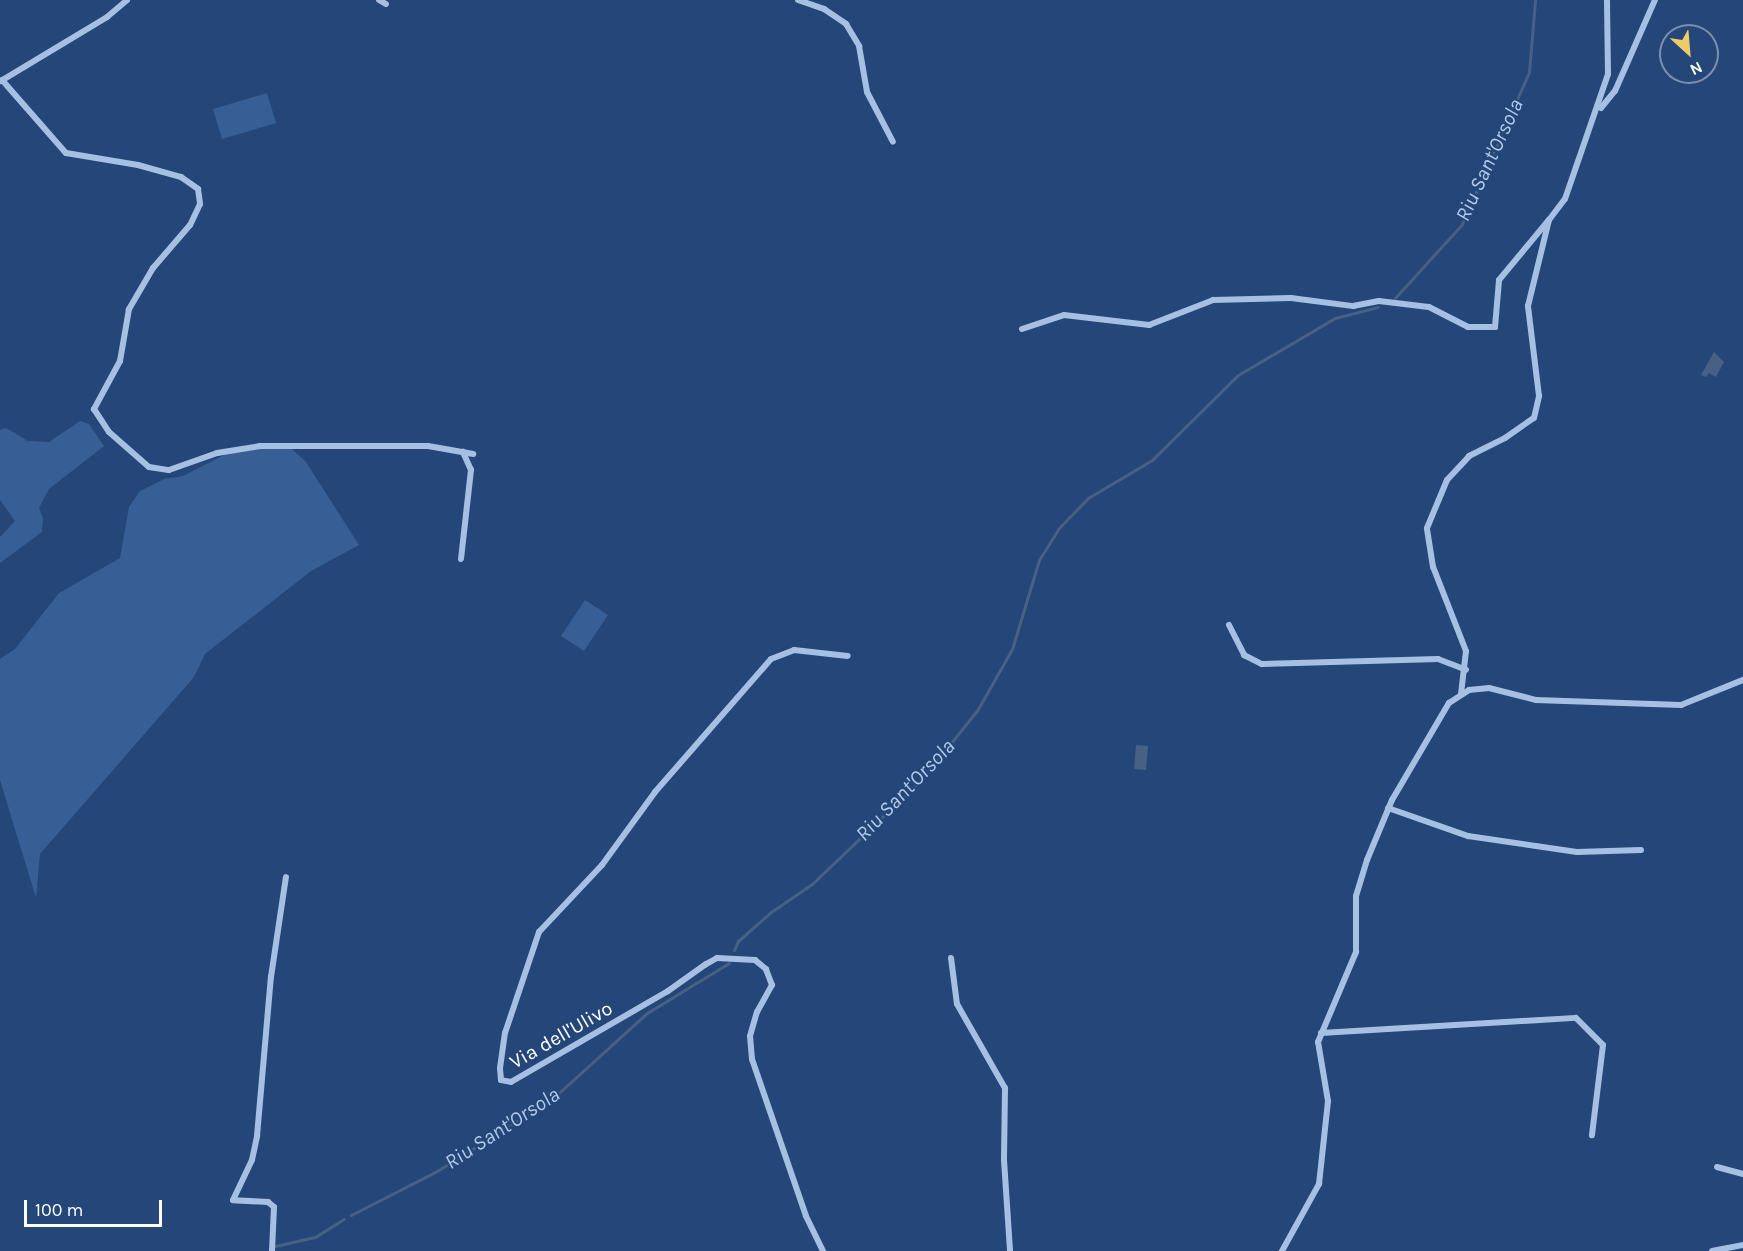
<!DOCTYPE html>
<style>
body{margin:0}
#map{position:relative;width:1743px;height:1251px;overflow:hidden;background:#244678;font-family:Karla,sans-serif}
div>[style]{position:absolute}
.green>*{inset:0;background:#385f95}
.water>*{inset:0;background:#476084}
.stream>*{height:3px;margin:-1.5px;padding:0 1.5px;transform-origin:1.5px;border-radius:1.5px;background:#476084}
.street>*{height:6px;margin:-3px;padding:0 3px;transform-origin:3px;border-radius:3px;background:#a6c0e3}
span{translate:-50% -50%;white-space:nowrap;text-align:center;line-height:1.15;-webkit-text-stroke:4.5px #244678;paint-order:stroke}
.street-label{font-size:20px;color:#fff}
.water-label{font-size:21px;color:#b1caeb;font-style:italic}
.north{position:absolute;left:1659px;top:24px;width:60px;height:60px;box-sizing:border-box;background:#244678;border:2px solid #7c90ae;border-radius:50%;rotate:154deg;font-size:16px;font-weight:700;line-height:24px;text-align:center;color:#fff}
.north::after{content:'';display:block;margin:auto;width:21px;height:27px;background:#edcb6a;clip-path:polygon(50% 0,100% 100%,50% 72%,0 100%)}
.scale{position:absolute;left:24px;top:1200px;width:138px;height:27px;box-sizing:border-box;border:3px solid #fff;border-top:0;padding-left:8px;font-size:18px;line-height:21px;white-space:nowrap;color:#fff;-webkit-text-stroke:4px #244678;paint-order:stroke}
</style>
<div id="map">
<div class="green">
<div style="clip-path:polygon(267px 93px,276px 123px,222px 139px,213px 109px)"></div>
<div style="clip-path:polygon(80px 421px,89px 424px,104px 446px,49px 489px,39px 508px,43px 518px,42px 532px,0 563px,0 537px,15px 521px,0 500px,0 430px,6px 428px,28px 441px,49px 442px)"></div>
<div style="clip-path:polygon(289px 446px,306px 462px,359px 545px,311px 571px,205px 654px,194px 677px,40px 854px,36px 898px,0 780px,0 659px,15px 649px,59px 593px,120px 558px,129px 507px,140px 491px,164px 479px,183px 476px,234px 450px)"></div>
<div style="clip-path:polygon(585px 600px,608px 615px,584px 651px,561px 636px)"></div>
</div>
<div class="water">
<div style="clip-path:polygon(1714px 352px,1724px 362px,1716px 377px,1709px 373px,1706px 377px,1701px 375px)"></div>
<div style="clip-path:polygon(1136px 745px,1148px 746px,1146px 770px,1134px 769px)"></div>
</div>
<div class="stream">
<div style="left:1395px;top:298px;width:100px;rotate:-47.8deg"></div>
<div style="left:1462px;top:224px;width:166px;rotate:-66.2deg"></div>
<div style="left:1529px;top:72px;width:72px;rotate:-85.2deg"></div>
<div style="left:734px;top:950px;width:10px;rotate:-66deg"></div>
<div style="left:738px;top:941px;width:44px;rotate:-41.3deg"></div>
<div style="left:771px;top:912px;width:50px;rotate:-34.3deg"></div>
<div style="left:812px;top:884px;width:153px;rotate:-43.7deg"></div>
<div style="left:923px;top:778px;width:88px;rotate:-51.4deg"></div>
<div style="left:978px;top:709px;width:69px;rotate:-60.5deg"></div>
<div style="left:1012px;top:649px;width:93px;rotate:-73.1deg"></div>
<div style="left:1039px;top:560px;width:36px;rotate:-58deg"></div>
<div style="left:1058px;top:529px;width:43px;rotate:-45.9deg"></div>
<div style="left:1088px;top:498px;width:74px;rotate:-30.7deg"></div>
<div style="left:1152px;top:460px;width:121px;rotate:-44.7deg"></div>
<div style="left:1238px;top:375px;width:113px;rotate:-30.4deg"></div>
<div style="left:1335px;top:318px;width:44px;rotate:-14.3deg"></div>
<div style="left:351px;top:1215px;width:97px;rotate:-27.1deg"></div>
<div style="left:437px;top:1171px;width:134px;rotate:-31.9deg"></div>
<div style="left:551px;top:1100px;width:130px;rotate:-42.2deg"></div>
<div style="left:647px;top:1013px;width:96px;rotate:-31.4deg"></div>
<div style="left:275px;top:1246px;width:41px;rotate:-12.7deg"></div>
<div style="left:315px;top:1237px;width:34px;rotate:-32deg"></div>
</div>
<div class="street">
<div style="left:379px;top:0;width:8px;rotate:30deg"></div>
<div style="left:798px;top:0;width:28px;rotate:19deg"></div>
<div style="left:824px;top:9px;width:27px;rotate:34deg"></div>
<div style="left:846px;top:24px;width:26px;rotate:59deg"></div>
<div style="left:859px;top:46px;width:47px;rotate:80.1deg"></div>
<div style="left:867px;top:92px;width:56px;rotate:62.5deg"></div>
<div style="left:2px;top:80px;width:97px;rotate:48.8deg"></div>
<div style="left:66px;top:153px;width:73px;rotate:9.5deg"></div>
<div style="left:138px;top:165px;width:45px;rotate:15.6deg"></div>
<div style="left:181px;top:177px;width:21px;rotate:35deg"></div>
<div style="left:198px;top:189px;width:15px;rotate:82deg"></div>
<div style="left:200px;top:204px;width:23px;rotate:115deg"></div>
<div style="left:190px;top:225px;width:57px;rotate:130.7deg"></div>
<div style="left:153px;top:268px;width:48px;rotate:120.3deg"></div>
<div style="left:129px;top:309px;width:53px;rotate:99.8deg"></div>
<div style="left:120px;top:361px;width:55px;rotate:118.4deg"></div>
<div style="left:94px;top:409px;width:27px;rotate:57deg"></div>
<div style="left:109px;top:432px;width:53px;rotate:41.2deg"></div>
<div style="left:149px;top:467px;width:20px;rotate:9deg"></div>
<div style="left:169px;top:470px;width:51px;rotate:-19.5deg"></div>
<div style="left:217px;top:453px;width:44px;rotate:-9.2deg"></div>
<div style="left:260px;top:446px;width:168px"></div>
<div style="left:428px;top:446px;width:46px;rotate:10.1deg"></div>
<div style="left:1px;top:81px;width:124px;rotate:-31.1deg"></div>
<div style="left:107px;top:17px;width:26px;rotate:-40deg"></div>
<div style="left:1601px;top:108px;width:22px;rotate:-51deg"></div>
<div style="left:1615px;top:91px;width:99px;rotate:-66.3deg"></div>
<div style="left:1022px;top:329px;width:44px;rotate:-18.4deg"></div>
<div style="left:1064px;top:315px;width:86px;rotate:6.7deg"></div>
<div style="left:1149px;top:325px;width:69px;rotate:-21.3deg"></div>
<div style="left:1213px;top:300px;width:78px;rotate:-1.5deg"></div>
<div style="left:1291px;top:298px;width:63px;rotate:7.4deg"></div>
<div style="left:1353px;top:306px;width:26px;rotate:-11deg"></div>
<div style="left:1379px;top:301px;width:50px;rotate:6.8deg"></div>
<div style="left:1429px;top:307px;width:44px;rotate:27.1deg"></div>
<div style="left:1468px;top:327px;width:27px"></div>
<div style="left:1495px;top:327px;width:47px;rotate:-85.1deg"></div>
<div style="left:1499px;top:280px;width:77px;rotate:-50.3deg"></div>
<div style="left:461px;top:559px;width:90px;rotate:-83.6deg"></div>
<div style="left:471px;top:470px;width:20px;rotate:-114deg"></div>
<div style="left:1229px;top:625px;width:34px;rotate:63deg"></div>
<div style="left:1244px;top:655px;width:20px;rotate:27deg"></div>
<div style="left:1262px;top:664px;width:176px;rotate:-1.6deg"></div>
<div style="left:1438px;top:659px;width:30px;rotate:21deg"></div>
<div style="left:1461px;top:694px;width:43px;rotate:-83.4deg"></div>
<div style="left:1466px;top:651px;width:90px;rotate:-111.4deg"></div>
<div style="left:1433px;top:567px;width:39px;rotate:-99deg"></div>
<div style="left:1427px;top:528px;width:52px;rotate:-67.4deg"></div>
<div style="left:1447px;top:480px;width:33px;rotate:-47deg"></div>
<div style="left:1469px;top:456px;width:40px;rotate:-26.6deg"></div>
<div style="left:1505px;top:438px;width:35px;rotate:-35deg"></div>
<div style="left:1534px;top:418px;width:23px;rotate:-77deg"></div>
<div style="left:1539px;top:396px;width:91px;rotate:-97deg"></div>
<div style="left:1528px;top:306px;width:89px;rotate:-76.3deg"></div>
<div style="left:1549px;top:220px;width:26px;rotate:-53deg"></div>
<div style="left:1565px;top:199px;width:132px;rotate:-71deg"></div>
<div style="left:1608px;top:74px;width:74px;rotate:-90.8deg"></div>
<div style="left:1388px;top:808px;width:85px;rotate:19.3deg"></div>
<div style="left:1468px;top:836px;width:110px;rotate:8.4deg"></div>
<div style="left:1577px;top:852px;width:64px;rotate:-1.8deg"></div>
<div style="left:951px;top:958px;width:46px;rotate:82.6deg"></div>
<div style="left:957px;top:1004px;width:97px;rotate:60.3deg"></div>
<div style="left:1005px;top:1088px;width:72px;rotate:90.8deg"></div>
<div style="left:1004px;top:1160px;width:91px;rotate:86.2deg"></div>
<div style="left:1321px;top:1033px;width:255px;rotate:-3.4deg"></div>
<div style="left:1576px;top:1018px;width:38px;rotate:45deg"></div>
<div style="left:1603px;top:1045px;width:91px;rotate:97deg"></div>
<div style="left:1717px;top:1167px;width:27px;rotate:15deg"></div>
<div style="left:272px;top:1251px;width:44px;rotate:-87.4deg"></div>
<div style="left:274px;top:1207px;width:8px;rotate:-140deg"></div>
<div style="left:268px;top:1202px;width:35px;rotate:-177deg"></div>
<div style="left:233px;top:1200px;width:44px;rotate:-64.6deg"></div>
<div style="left:252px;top:1160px;width:25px;rotate:-78deg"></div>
<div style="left:257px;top:1136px;width:160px;rotate:-85deg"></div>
<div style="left:271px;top:977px;width:101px;rotate:-81.5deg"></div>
<div style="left:823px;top:1251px;width:39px;rotate:-116deg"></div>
<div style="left:806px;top:1216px;width:166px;rotate:-109deg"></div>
<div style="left:752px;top:1059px;width:23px;rotate:-95deg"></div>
<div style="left:750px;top:1036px;width:25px;rotate:-74deg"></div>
<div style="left:757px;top:1012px;width:31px;rotate:-61deg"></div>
<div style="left:772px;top:985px;width:17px;rotate:-111deg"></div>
<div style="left:766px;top:969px;width:14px;rotate:-141deg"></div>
<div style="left:755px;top:960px;width:38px;rotate:-177deg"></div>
<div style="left:717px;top:958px;width:13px;rotate:151deg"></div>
<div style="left:706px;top:964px;width:47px;rotate:144.6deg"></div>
<div style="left:668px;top:991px;width:181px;rotate:149.9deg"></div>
<div style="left:511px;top:1082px;width:10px;rotate:-169deg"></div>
<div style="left:501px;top:1080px;width:12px;rotate:-95deg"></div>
<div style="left:500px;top:1068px;width:35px;rotate:-82deg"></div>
<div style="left:505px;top:1033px;width:107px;rotate:-71.4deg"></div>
<div style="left:539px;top:932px;width:92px;rotate:-46.8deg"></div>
<div style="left:602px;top:865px;width:90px;rotate:-54deg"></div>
<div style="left:655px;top:792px;width:176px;rotate:-48.9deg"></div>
<div style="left:771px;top:659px;width:25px;rotate:-21deg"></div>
<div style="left:794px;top:650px;width:54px;rotate:6.3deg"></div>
<div style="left:1282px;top:1251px;width:77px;rotate:-61.1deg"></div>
<div style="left:1319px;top:1184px;width:83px;rotate:-83.8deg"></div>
<div style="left:1328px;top:1101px;width:60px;rotate:-99.6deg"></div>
<div style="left:1318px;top:1042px;width:98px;rotate:-67.1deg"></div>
<div style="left:1356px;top:952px;width:56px;rotate:-90deg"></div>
<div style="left:1356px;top:896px;width:38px;rotate:-73deg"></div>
<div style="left:1367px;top:860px;width:65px;rotate:-67.4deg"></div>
<div style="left:1392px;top:800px;width:113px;rotate:-59.6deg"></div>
<div style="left:1449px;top:703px;width:24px;rotate:-33deg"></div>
<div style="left:1469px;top:690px;width:20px;rotate:-6deg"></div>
<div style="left:1489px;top:688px;width:49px;rotate:14.3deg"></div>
<div style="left:1536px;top:700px;width:145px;rotate:2deg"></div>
<div style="left:1681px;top:705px;width:67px;rotate:-22deg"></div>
<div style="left:1712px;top:1251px;width:32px;rotate:-11deg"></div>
</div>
<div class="street-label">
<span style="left:561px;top:1035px;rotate:-30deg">Via dell'Ulivo</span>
</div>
<div class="water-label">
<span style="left:1489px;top:160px;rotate:-65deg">Riu Sant'Orsola</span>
<span style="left:905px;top:790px;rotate:-46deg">Riu Sant'Orsola</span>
<span style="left:502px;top:1128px;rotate:-33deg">Riu Sant'Orsola</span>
</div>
<div class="north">N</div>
<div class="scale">100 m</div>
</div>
